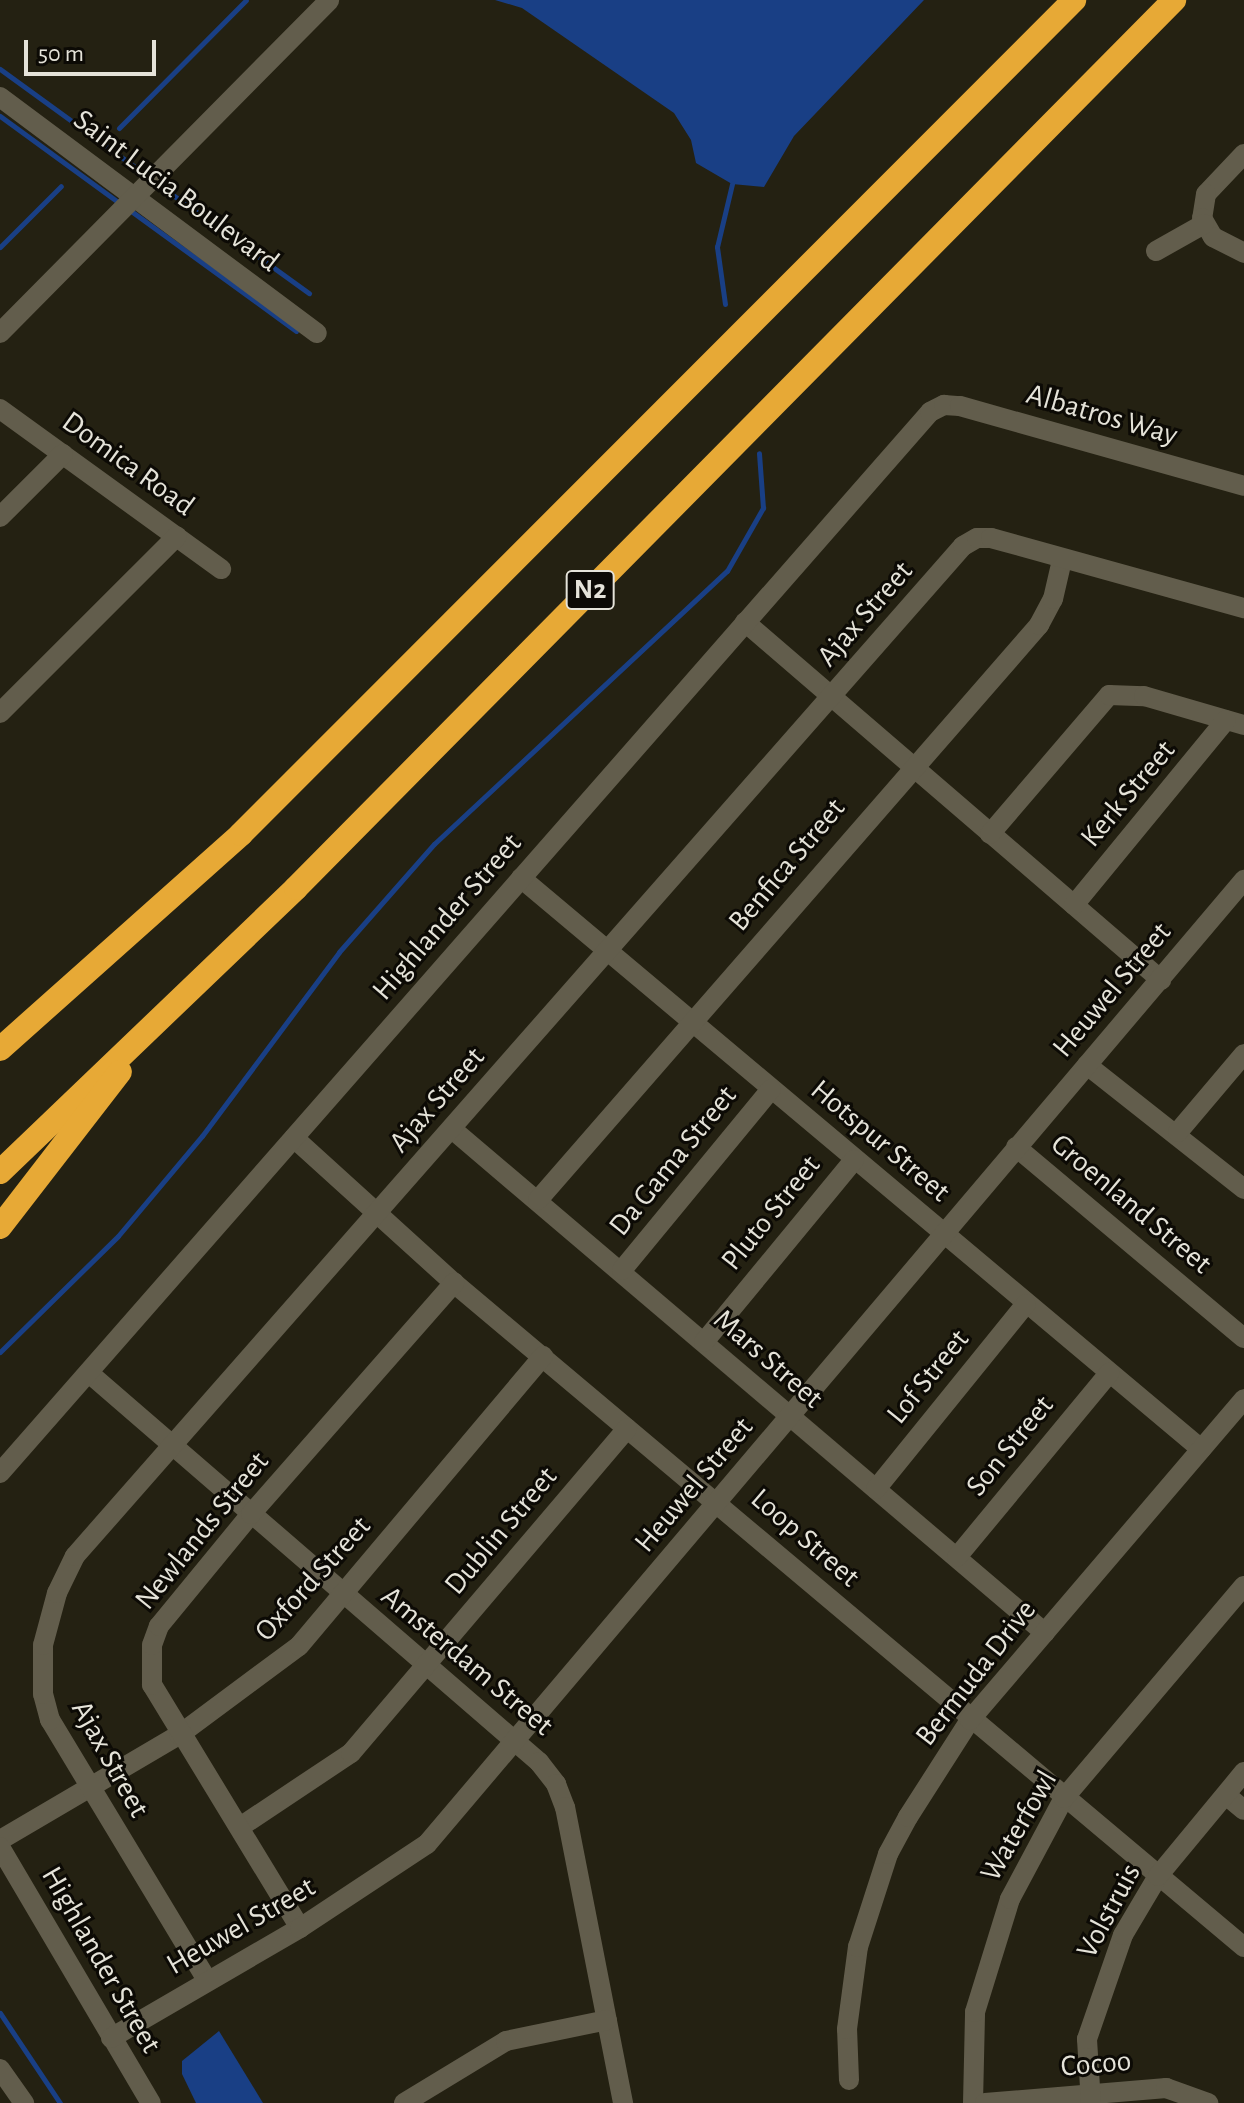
<!DOCTYPE html>
<style>
body{margin:0}
#map{position:relative;width:1244px;height:2103px;overflow:hidden;background:#242112;font-family:"Alegreya Sans",sans-serif}
div>[style]{position:absolute}
.water>*{inset:0;background:#193f85}
.stream>*{height:5px;margin:-2.5px;padding:0 2.5px;transform-origin:2.5px;border-radius:2.5px;background:#193f85}
.minor>*{height:20px;margin:-10px;padding:0 10px;transform-origin:10px;border-radius:10px;background:#625d4c}
.highway>*{height:24px;margin:-12px;padding:0 12px;transform-origin:12px;border-radius:12px;background:#e7a936}
span{translate:-50% -50%;white-space:nowrap;text-align:center;line-height:1.15;-webkit-text-stroke:6px #0c0a05;paint-order:stroke}
.shield-label span{padding:2px 6px;background:#0c0a05;border:2px solid;border-radius:6px;-webkit-text-stroke-width:0}
.shield-label{font-size:28px;color:#e5e3d9;font-weight:700}
.street-label{font-size:30px;color:#e5e3d9}
.scale{position:absolute;left:24px;top:40px;width:132px;height:36px;box-sizing:border-box;border:4px solid #e5e3d9;border-top:0;padding-left:10px;font-size:24px;line-height:28px;white-space:nowrap;color:#e5e3d9;-webkit-text-stroke:6px #0c0a05;paint-order:stroke}
</style>
<div id="map">
<div class="water">
<div style="clip-path:polygon(495px 0,924px 0,794px 136px,764px 187px,732px 184px,696px 163px,691px 140px,674px 113px,522px 8px)"></div>
<div style="clip-path:polygon(219px 2031px,263px 2103px,196px 2103px,182px 2074px,182px 2061px)"></div>
</div>
<div class="stream">
<div style="left:0;top:69px;width:180px;rotate:36deg"></div>
<div style="left:0;top:116px;width:146px;rotate:36.1deg"></div>
<div style="left:119px;top:128px;width:180px;rotate:-45.2deg"></div>
<div style="left:159px;top:185px;width:185px;rotate:35.8deg"></div>
<div style="left:131px;top:211px;width:204px;rotate:36deg"></div>
<div style="left:0;top:247px;width:86px;rotate:-45deg"></div>
<div style="left:725px;top:304px;width:58px;rotate:-98deg"></div>
<div style="left:717px;top:247px;width:65px;rotate:-76.6deg"></div>
<div style="left:0;top:1352px;width:165px;rotate:-44.5deg"></div>
<div style="left:118px;top:1236px;width:131px;rotate:-50deg"></div>
<div style="left:202px;top:1136px;width:229px;rotate:-53.3deg"></div>
<div style="left:339px;top:952px;width:144px;rotate:-48.7deg"></div>
<div style="left:434px;top:844px;width:400px;rotate:-43deg"></div>
<div style="left:727px;top:571px;width:73px;rotate:-60.3deg"></div>
<div style="left:763px;top:508px;width:55px;rotate:-94.2deg"></div>
<div style="left:0;top:2013px;width:108px;rotate:56.3deg"></div>
</div>
<div class="minor">
<div style="left:0;top:97px;width:395px;rotate:36.7deg"></div>
<div style="left:1244px;top:154px;width:55px;rotate:133.5deg"></div>
<div style="left:1206px;top:194px;width:24px;rotate:99deg"></div>
<div style="left:1202px;top:218px;width:22px;rotate:60deg"></div>
<div style="left:1213px;top:237px;width:35px;rotate:27deg"></div>
<div style="left:1156px;top:251px;width:55px;rotate:-29.4deg"></div>
<div style="left:0;top:333px;width:468px;rotate:-45.3deg"></div>
<div style="left:0;top:409px;width:273px;rotate:35.9deg"></div>
<div style="left:0;top:517px;width:89px;rotate:-45deg"></div>
<div style="left:745px;top:622px;width:549px;rotate:40.71deg"></div>
<div style="left:0;top:713px;width:250px;rotate:-45deg"></div>
<div style="left:990px;top:834px;width:183px;rotate:-49.4deg"></div>
<div style="left:1109px;top:695px;width:35px;rotate:2deg"></div>
<div style="left:1144px;top:696px;width:104px;rotate:16.2deg"></div>
<div style="left:521px;top:878px;width:888px;rotate:40.02deg"></div>
<div style="left:1074px;top:905px;width:239px;rotate:-50.6deg"></div>
<div style="left:1087px;top:1065px;width:200px;rotate:38.3deg"></div>
<div style="left:452px;top:1129px;width:778px;rotate:40.36deg"></div>
<div style="left:1178px;top:1132px;width:102px;rotate:-49.8deg"></div>
<div style="left:294px;top:1138px;width:216px;rotate:42.2deg"></div>
<div style="left:454px;top:1283px;width:1032px;rotate:40.05deg"></div>
<div style="left:1016px;top:1147px;width:297px;rotate:40deg"></div>
<div style="left:538px;top:1200px;width:763px;rotate:-48.93deg"></div>
<div style="left:1039px;top:625px;width:30px;rotate:-62deg"></div>
<div style="left:1053px;top:599px;width:40px;rotate:-77deg"></div>
<div style="left:622px;top:1270px;width:234px;rotate:-50.5deg"></div>
<div style="left:704px;top:1342px;width:236px;rotate:-50.5deg"></div>
<div style="left:89px;top:1373px;width:595px;rotate:40.84deg"></div>
<div style="left:539px;top:1762px;width:28px;rotate:52deg"></div>
<div style="left:556px;top:1784px;width:25px;rotate:69deg"></div>
<div style="left:565px;top:1807px;width:302px;rotate:78.9deg"></div>
<div style="left:0;top:1473px;width:1411px;rotate:-48.76deg"></div>
<div style="left:930px;top:412px;width:16px;rotate:-27deg"></div>
<div style="left:944px;top:405px;width:16px;rotate:4deg"></div>
<div style="left:960px;top:406px;width:295px;rotate:15.7deg"></div>
<div style="left:876px;top:1489px;width:238px;rotate:-51deg"></div>
<div style="left:957px;top:1557px;width:239px;rotate:-50.4deg"></div>
<div style="left:1226px;top:1795px;width:23px;rotate:40deg"></div>
<div style="left:240px;top:1827px;width:133px;rotate:-33.7deg"></div>
<div style="left:351px;top:1753px;width:426px;rotate:-49.6deg"></div>
<div style="left:0;top:1840px;width:208px;rotate:-30.4deg"></div>
<div style="left:179px;top:1735px;width:149px;rotate:-36.6deg"></div>
<div style="left:299px;top:1646px;width:379px;rotate:-49.9deg"></div>
<div style="left:0;top:1847px;width:297px;rotate:59.5deg"></div>
<div style="left:300px;top:1928px;width:285px;rotate:-121.3deg"></div>
<div style="left:152px;top:1685px;width:40px;rotate:-90deg"></div>
<div style="left:152px;top:1645px;width:20px;rotate:-70deg"></div>
<div style="left:159px;top:1626px;width:145px;rotate:-50.6deg"></div>
<div style="left:251px;top:1514px;width:308px;rotate:-48.7deg"></div>
<div style="left:207px;top:1980px;width:304px;rotate:-121.1deg"></div>
<div style="left:50px;top:1720px;width:27px;rotate:-105deg"></div>
<div style="left:43px;top:1694px;width:49px;rotate:-90deg"></div>
<div style="left:43px;top:1645px;width:54px;rotate:-74.9deg"></div>
<div style="left:57px;top:1593px;width:41px;rotate:-64.1deg"></div>
<div style="left:75px;top:1556px;width:1345px;rotate:-48.68deg"></div>
<div style="left:963px;top:546px;width:16px;rotate:-30deg"></div>
<div style="left:977px;top:538px;width:14px"></div>
<div style="left:991px;top:538px;width:263px;rotate:15.5deg"></div>
<div style="left:111px;top:2038px;width:219px;rotate:-30.2deg"></div>
<div style="left:300px;top:1928px;width:152px;rotate:-33.5deg"></div>
<div style="left:427px;top:1844px;width:1264px;rotate:-49.72deg"></div>
<div style="left:0;top:2069px;width:42px;rotate:54.8deg"></div>
<div style="left:849px;top:2080px;width:51px;rotate:-92.2deg"></div>
<div style="left:847px;top:2029px;width:83px;rotate:-82.4deg"></div>
<div style="left:858px;top:1947px;width:98px;rotate:-72.1deg"></div>
<div style="left:888px;top:1854px;width:42px;rotate:-61.6deg"></div>
<div style="left:908px;top:1817px;width:115px;rotate:-57.4deg"></div>
<div style="left:970px;top:1720px;width:422px;rotate:-49.5deg"></div>
<div style="left:404px;top:2103px;width:119px;rotate:-31.3deg"></div>
<div style="left:506px;top:2041px;width:103px;rotate:-11.7deg"></div>
<div style="left:973px;top:2103px;width:91px;rotate:-88.7deg"></div>
<div style="left:975px;top:2012px;width:118px;rotate:-72.8deg"></div>
<div style="left:1010px;top:1899px;width:115px;rotate:-61.9deg"></div>
<div style="left:1064px;top:1798px;width:278px;rotate:-49.7deg"></div>
<div style="left:985px;top:2103px;width:182px;rotate:-4.7deg"></div>
<div style="left:1166px;top:2088px;width:45px;rotate:19.7deg"></div>
<div style="left:1091px;top:2103px;width:64px;rotate:-93.6deg"></div>
<div style="left:1087px;top:2039px;width:110px;rotate:-70.9deg"></div>
<div style="left:1123px;top:1935px;width:69px;rotate:-59.3deg"></div>
<div style="left:1158px;top:1876px;width:135px;rotate:-50.4deg"></div>
</div>
<div class="highway">
<div style="left:0;top:1049px;width:323px;rotate:-41.7deg"></div>
<div style="left:241px;top:834px;width:1179px;rotate:-45.03deg"></div>
<div style="left:0;top:1172px;width:410px;rotate:-43.8deg"></div>
<div style="left:296px;top:888px;width:1249px;rotate:-45.32deg"></div>
<div style="left:0;top:1227px;width:196px;rotate:-52.3deg"></div>
</div>
<div class="shield-label">
<span style="left:590px;top:590px">N2</span>
</div>
<div class="street-label">
<span style="left:176px;top:191px;rotate:37deg">Saint Lucia Boulevard</span>
<span style="left:1102px;top:415px;rotate:16deg">Albatros Way</span>
<span style="left:128px;top:464px;rotate:36deg">Domica Road</span>
<span style="left:865px;top:614px;rotate:-49deg">Ajax Street</span>
<span style="left:1128px;top:794px;rotate:-50deg">Kerk Street</span>
<span style="left:787px;top:865px;rotate:-50deg">Benfica Street</span>
<span style="left:447px;top:917px;rotate:-49deg">Highlander Street</span>
<span style="left:1112px;top:990px;rotate:-50deg">Heuwel Street</span>
<span style="left:437px;top:1100px;rotate:-49deg">Ajax Street</span>
<span style="left:880px;top:1141px;rotate:40deg">Hotspur Street</span>
<span style="left:673px;top:1161px;rotate:-51deg">Da Gama Street</span>
<span style="left:1131px;top:1204px;rotate:40deg">Groenland Street</span>
<span style="left:771px;top:1213px;rotate:-51deg">Pluto Street</span>
<span style="left:768px;top:1359px;rotate:41deg">Mars Street</span>
<span style="left:928px;top:1377px;rotate:-51deg">Lof Street</span>
<span style="left:1010px;top:1446px;rotate:-51deg">Son Street</span>
<span style="left:694px;top:1485px;rotate:-50deg">Heuwel Street</span>
<span style="left:202px;top:1531px;rotate:-51deg">Newlands Street</span>
<span style="left:501px;top:1531px;rotate:-50deg">Dublin Street</span>
<span style="left:805px;top:1538px;rotate:41deg">Loop Street</span>
<span style="left:313px;top:1579px;rotate:-48deg">Oxford Street</span>
<span style="left:467px;top:1661px;rotate:40deg">Amsterdam Street</span>
<span style="left:976px;top:1673px;rotate:-52deg">Bermuda Drive</span>
<span style="left:110px;top:1759px;rotate:61deg">Ajax Street</span>
<span style="left:1019px;top:1826px;rotate:-60deg">Waterfowl</span>
<span style="left:1109px;top:1911px;rotate:-62deg">Volstruis</span>
<span style="left:241px;top:1926px;rotate:-30deg">Heuwel Street</span>
<span style="left:101px;top:1960px;rotate:60deg">Highlander Street</span>
<span style="left:1096px;top:2064px;rotate:-5deg">Cocoo</span>
</div>
<div class="scale">50 m</div>
</div>
